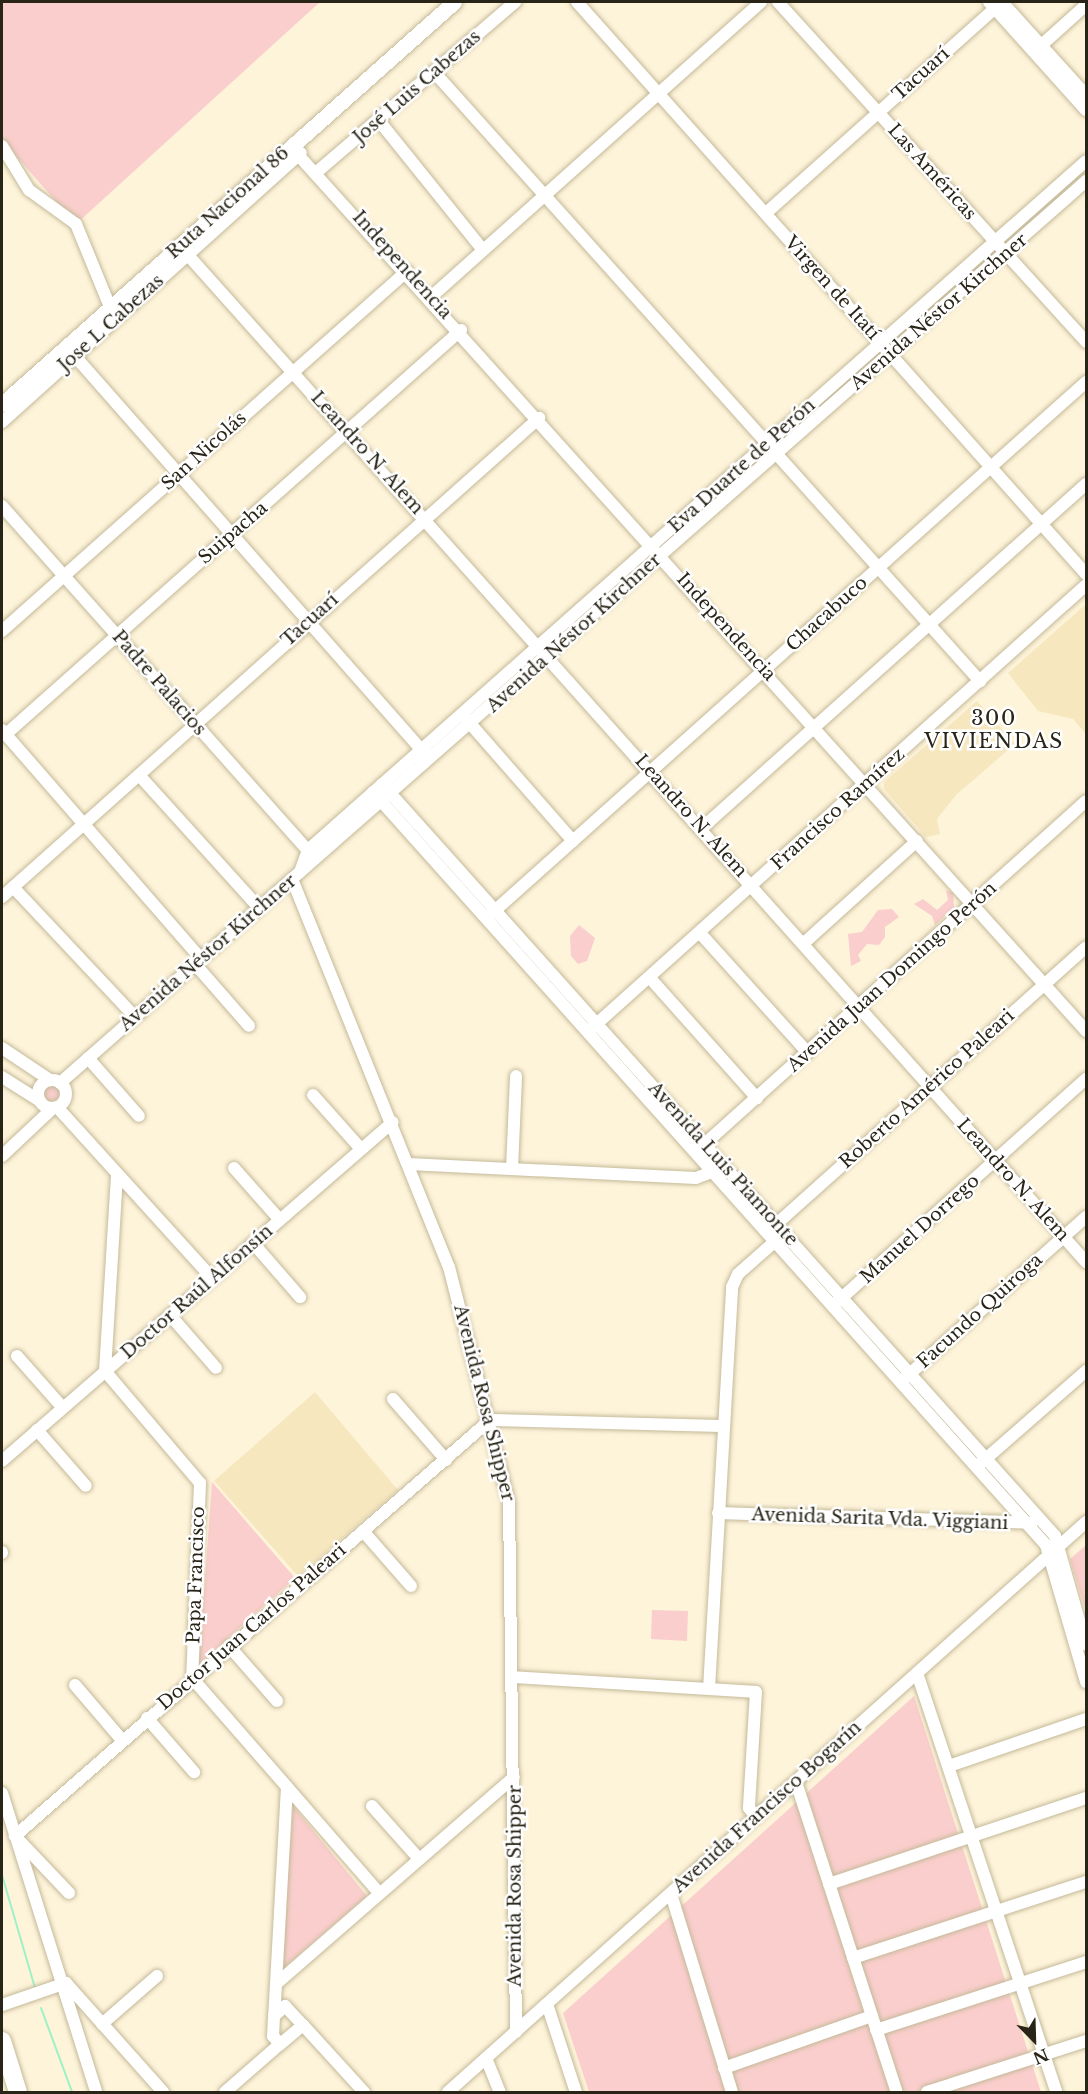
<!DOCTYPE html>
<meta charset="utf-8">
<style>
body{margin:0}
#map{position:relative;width:1088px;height:2094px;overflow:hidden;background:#fef4da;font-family:"Libre Baskerville",serif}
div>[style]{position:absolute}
.built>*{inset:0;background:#f6e7bf}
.green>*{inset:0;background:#facecc}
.round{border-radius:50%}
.stream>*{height:2px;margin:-1px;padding:0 1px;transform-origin:1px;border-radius:1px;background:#9ff1c5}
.roads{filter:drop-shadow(0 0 2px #c4b999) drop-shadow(0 0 2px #c4b999)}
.minor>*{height:12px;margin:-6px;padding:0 6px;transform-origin:6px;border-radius:6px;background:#fff}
.minor>.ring{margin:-6px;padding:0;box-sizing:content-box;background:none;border:12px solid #fff;border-radius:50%}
.major>*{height:15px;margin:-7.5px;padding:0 7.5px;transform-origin:7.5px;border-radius:7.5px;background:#fff}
.highway>*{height:18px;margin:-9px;padding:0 9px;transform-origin:9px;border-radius:9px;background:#fff}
span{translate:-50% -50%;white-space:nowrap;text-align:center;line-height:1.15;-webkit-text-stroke:5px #fff;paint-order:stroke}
.street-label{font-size:18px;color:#282417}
.neighbourhood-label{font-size:20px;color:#282417;letter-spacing:1.5px}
.frame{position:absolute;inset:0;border:3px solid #282417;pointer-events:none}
.north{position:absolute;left:1004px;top:2010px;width:60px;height:60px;-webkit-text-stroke:4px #fff;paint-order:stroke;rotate:157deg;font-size:16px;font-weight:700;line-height:24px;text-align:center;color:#282417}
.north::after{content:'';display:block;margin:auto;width:21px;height:27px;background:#282417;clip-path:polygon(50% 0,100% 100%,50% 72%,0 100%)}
</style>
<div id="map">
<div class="built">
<div style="clip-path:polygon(1086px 604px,1086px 734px,1073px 719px,1038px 711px,1008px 673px)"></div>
<div style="clip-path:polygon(977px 701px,1015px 744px,956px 795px,937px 819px,940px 834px,926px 837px,884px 789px,884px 782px)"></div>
<div style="clip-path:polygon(315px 1392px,398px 1490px,298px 1576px,214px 1481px)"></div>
</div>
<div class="green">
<div style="clip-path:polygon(2px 2px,320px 2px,76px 224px,2px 140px)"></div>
<div style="clip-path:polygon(946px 890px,953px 893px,954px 907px,935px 925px,932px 916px,914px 904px,923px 899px,937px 910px,948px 900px)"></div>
<div style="clip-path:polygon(892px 909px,899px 917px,885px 927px,885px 937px,879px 945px,867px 944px,858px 955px,861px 961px,851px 966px,848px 934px,862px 932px,878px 910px)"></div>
<div style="clip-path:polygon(579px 925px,595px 938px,587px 961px,578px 964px,571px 956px,570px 936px)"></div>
<div class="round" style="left:42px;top:1083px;width:18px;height:18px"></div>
<div style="clip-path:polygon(212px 1482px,295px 1578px,199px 1664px,199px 1663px)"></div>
<div style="clip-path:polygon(1086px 1545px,1086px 1612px,1070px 1559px)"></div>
<div style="clip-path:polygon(652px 1610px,688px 1611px,687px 1641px,651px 1639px)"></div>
<div style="clip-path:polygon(914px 1696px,1041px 2092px,589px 2092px,563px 2013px)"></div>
<div style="clip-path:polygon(293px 1806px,367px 1896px,281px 1970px)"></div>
</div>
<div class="stream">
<div style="left:2px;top:1875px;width:118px;rotate:73.7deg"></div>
<div style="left:41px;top:2008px;width:90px;rotate:69.7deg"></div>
</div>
<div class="roads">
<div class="minor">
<div style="left:577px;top:2px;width:766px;rotate:48.34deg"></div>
<div style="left:778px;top:2px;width:459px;rotate:47.8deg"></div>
<div style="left:989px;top:2px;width:145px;rotate:48.1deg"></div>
<div style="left:1002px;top:2px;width:125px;rotate:47.9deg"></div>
<div style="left:1036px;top:50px;width:67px;rotate:-42deg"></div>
<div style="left:435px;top:73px;width:817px;rotate:48.13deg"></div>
<div style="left:380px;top:122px;width:164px;rotate:51.2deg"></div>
<div style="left:2px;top:146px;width:52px;rotate:58.5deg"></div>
<div style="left:29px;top:190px;width:58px;rotate:35.9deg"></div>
<div style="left:76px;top:224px;width:90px;rotate:67.7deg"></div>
<div style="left:291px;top:147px;width:1189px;rotate:48.03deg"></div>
<div style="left:318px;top:171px;width:260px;rotate:-40.6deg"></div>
<div style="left:766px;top:213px;width:307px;rotate:-41.8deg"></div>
<div style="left:179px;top:245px;width:1363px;rotate:48.27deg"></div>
<div style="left:431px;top:297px;width:443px;rotate:-41.8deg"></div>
<div style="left:66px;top:346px;width:545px;rotate:48.65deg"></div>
<div style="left:2px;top:422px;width:402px;rotate:-42deg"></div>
<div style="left:2px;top:506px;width:467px;rotate:48.4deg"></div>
<div style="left:2px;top:631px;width:542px;rotate:-41.63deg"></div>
<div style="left:467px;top:720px;width:161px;rotate:48.8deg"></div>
<div style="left:2px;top:730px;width:303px;rotate:49deg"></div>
<div style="left:5px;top:735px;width:610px;rotate:-41.61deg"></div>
<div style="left:139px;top:775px;width:179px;rotate:47.9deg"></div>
<div style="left:382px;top:784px;width:1009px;rotate:48.17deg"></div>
<div style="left:1055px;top:1536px;width:113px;rotate:74.1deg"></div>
<div style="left:373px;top:792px;width:1010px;rotate:48.21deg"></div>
<div style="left:1046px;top:1545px;width:143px;rotate:73.7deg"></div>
<div style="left:702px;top:828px;width:516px;rotate:-41.86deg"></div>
<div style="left:300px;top:872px;width:23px;rotate:-70deg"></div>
<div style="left:308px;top:850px;width:1039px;rotate:-41.53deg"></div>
<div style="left:292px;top:879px;width:419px;rotate:68deg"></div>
<div style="left:449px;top:1267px;width:243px;rotate:75.7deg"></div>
<div style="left:509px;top:1502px;width:530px;rotate:89.24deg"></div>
<div style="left:13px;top:887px;width:178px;rotate:46.8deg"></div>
<div style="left:2px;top:897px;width:720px;rotate:-41.73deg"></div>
<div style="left:490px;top:915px;width:800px;rotate:-41.81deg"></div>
<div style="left:700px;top:933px;width:161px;rotate:48deg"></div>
<div style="left:804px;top:943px;width:152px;rotate:-42.1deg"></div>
<div style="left:195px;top:964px;width:82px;rotate:48.9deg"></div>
<div style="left:650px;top:978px;width:161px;rotate:48.3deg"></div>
<div style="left:592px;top:1028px;width:664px;rotate:-41.88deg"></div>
<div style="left:2px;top:1048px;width:58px;rotate:33.7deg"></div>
<div style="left:88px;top:1058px;width:77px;rotate:48.7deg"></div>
<div style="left:2px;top:1077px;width:45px;rotate:32.3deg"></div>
<div class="ring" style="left:38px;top:1080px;width:16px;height:16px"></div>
<div style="left:60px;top:1083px;width:1366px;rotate:-41.32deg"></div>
<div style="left:313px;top:1095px;width:72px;rotate:48.4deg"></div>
<div style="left:57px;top:1107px;width:231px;rotate:47.8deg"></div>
<div style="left:699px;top:1149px;width:520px;rotate:-41.96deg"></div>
<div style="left:2px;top:1156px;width:70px;rotate:-43.3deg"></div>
<div style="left:409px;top:1164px;width:287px;rotate:2.8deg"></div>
<div style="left:696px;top:1178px;width:25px;rotate:-21deg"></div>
<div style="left:234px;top:1168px;width:69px;rotate:48.5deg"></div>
<div style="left:512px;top:1169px;width:93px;rotate:-87.5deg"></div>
<div style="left:117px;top:1175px;width:196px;rotate:93.5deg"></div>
<div style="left:105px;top:1371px;width:147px;rotate:49.7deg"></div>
<div style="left:200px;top:1483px;width:195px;rotate:92.3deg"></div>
<div style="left:192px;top:1678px;width:145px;rotate:48.9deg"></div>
<div style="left:287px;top:1787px;width:229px;rotate:93.2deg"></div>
<div style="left:772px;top:1228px;width:421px;rotate:-41.8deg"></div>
<div style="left:253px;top:1243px;width:72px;rotate:49deg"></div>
<div style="left:836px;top:1303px;width:336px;rotate:-41.9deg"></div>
<div style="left:170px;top:1315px;width:70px;rotate:49deg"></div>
<div style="left:17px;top:1356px;width:69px;rotate:48.5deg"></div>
<div style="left:904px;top:1379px;width:244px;rotate:-41.7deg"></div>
<div style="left:393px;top:1399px;width:81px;rotate:49deg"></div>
<div style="left:37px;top:1430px;width:74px;rotate:48.8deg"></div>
<div style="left:2px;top:1461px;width:517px;rotate:-40.93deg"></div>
<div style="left:981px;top:1463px;width:140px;rotate:-41.2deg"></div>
<div style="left:718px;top:1513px;width:314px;rotate:1.8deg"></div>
<div style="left:363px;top:1531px;width:73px;rotate:48.9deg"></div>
<div style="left:2px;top:1552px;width:1px;rotate:90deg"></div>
<div style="left:229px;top:1646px;width:73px;rotate:48.9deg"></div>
<div style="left:917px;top:1673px;width:441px;rotate:71.6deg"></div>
<div style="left:512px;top:1677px;width:244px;rotate:3.5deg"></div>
<div style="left:756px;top:1692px;width:116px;rotate:93.5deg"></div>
<div style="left:749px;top:1808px;width:11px;rotate:52deg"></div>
<div style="left:75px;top:1685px;width:72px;rotate:49.5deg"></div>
<div style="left:709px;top:1689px;width:403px;rotate:-86.7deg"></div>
<div style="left:732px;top:1287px;width:14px;rotate:-65deg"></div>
<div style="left:738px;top:1274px;width:56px;rotate:-41.4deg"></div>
<div style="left:147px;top:1718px;width:72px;rotate:49deg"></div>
<div style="left:949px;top:1766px;width:145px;rotate:-18.9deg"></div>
<div style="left:796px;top:1782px;width:326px;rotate:72deg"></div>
<div style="left:287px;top:1787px;width:140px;rotate:49deg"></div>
<div style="left:2px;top:1793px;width:313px;rotate:72.5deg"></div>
<div style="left:372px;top:1806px;width:71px;rotate:48.4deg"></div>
<div style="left:829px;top:1884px;width:271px;rotate:-18.5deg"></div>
<div style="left:69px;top:1893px;width:79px;rotate:-133.5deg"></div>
<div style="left:15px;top:1836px;width:631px;rotate:-41.21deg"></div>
<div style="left:490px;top:1420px;width:234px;rotate:1.5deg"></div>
<div style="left:671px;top:1894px;width:207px;rotate:72.9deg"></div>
<div style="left:853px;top:1958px;width:245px;rotate:-18.1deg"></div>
<div style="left:276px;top:1984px;width:315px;rotate:-41deg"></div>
<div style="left:547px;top:2004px;width:93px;rotate:71.8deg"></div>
<div style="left:2px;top:2005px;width:68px;rotate:-19deg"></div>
<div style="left:66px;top:1983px;width:146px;rotate:48.3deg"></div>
<div style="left:102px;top:2024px;width:73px;rotate:-41.1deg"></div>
<div style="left:303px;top:2025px;width:30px;rotate:140deg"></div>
<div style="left:280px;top:2044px;width:11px;rotate:-131deg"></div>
<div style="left:273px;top:2036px;width:20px;rotate:-87deg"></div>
<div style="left:274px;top:2016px;width:15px;rotate:-42deg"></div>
<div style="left:285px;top:2006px;width:26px;rotate:47deg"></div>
<div style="left:303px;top:2025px;width:91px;rotate:47.7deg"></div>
<div style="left:876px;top:2030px;width:221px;rotate:-17.9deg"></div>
<div style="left:486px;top:2058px;width:37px;rotate:68deg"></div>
<div style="left:724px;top:2068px;width:157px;rotate:-19.4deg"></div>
<div style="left:225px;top:2092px;width:73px;rotate:-41.1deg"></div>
<div style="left:448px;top:2092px;width:856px;rotate:-41.78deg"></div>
<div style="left:927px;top:2092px;width:167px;rotate:-17.8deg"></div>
</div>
<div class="major">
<div style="left:2px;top:404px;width:605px;rotate:-41.65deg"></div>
</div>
<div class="highway">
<div style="left:2px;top:2041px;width:53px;rotate:72.6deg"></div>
</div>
</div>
<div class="street-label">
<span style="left:921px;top:74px;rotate:-42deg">Tacuarí</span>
<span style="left:417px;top:87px;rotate:-41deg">José Luis Cabezas</span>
<span style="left:932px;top:172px;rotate:48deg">Las Américas</span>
<span style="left:228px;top:203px;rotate:-42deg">Ruta Nacional 86</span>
<span style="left:402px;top:265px;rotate:48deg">Independencia</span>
<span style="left:832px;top:288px;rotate:48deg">Virgen de Itatí</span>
<span style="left:939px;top:312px;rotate:-41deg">Avenida Néstor Kirchner</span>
<span style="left:111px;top:323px;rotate:-42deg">Jose L Cabezas</span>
<span style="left:204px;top:451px;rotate:-42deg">San Nicolás</span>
<span style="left:367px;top:453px;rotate:48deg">Leandro N. Alem</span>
<span style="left:742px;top:466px;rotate:-42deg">Eva Duarte de Perón</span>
<span style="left:233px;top:533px;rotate:-41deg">Suipacha</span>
<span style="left:827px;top:614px;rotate:-42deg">Chacabuco</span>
<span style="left:310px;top:620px;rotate:-42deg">Tacuarí</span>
<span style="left:726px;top:627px;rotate:48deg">Independencia</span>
<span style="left:574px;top:633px;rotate:-42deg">Avenida Néstor Kirchner</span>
<span style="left:159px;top:683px;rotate:49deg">Padre Palacios</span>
<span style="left:838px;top:809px;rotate:-42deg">Francisco Ramírez</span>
<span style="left:691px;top:816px;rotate:48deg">Leandro N. Alem</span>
<span style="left:208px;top:953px;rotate:-41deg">Avenida Néstor Kirchner</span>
<span style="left:892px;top:977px;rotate:-42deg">Avenida Juan Domingo Perón</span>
<span style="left:927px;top:1089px;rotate:-42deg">Roberto Américo Paleari</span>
<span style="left:723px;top:1164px;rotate:48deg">Avenida Luis Piamonte</span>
<span style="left:1013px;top:1180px;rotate:48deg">Leandro N. Alem</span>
<span style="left:920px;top:1229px;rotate:-42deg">Manuel Dorrego</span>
<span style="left:197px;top:1292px;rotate:-41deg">Doctor Raúl Alfonsín</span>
<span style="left:980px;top:1311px;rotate:-42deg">Facundo Quiroga</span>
<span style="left:484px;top:1403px;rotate:76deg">Avenida Rosa Shipper</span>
<span style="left:880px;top:1519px;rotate:2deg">Avenida Sarita Vda. Viggiani</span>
<span style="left:196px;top:1575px;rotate:-88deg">Papa Francisco</span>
<span style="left:252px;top:1627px;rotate:-41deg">Doctor Juan Carlos Paleari</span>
<span style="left:767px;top:1807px;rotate:-42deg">Avenida Francisco Bogarín</span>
<span style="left:515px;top:1886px;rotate:-90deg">Avenida Rosa Shipper</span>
</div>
<div class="neighbourhood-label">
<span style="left:994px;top:730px">300<br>VIVIENDAS</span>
</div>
<div class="frame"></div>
<div class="north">N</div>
</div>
